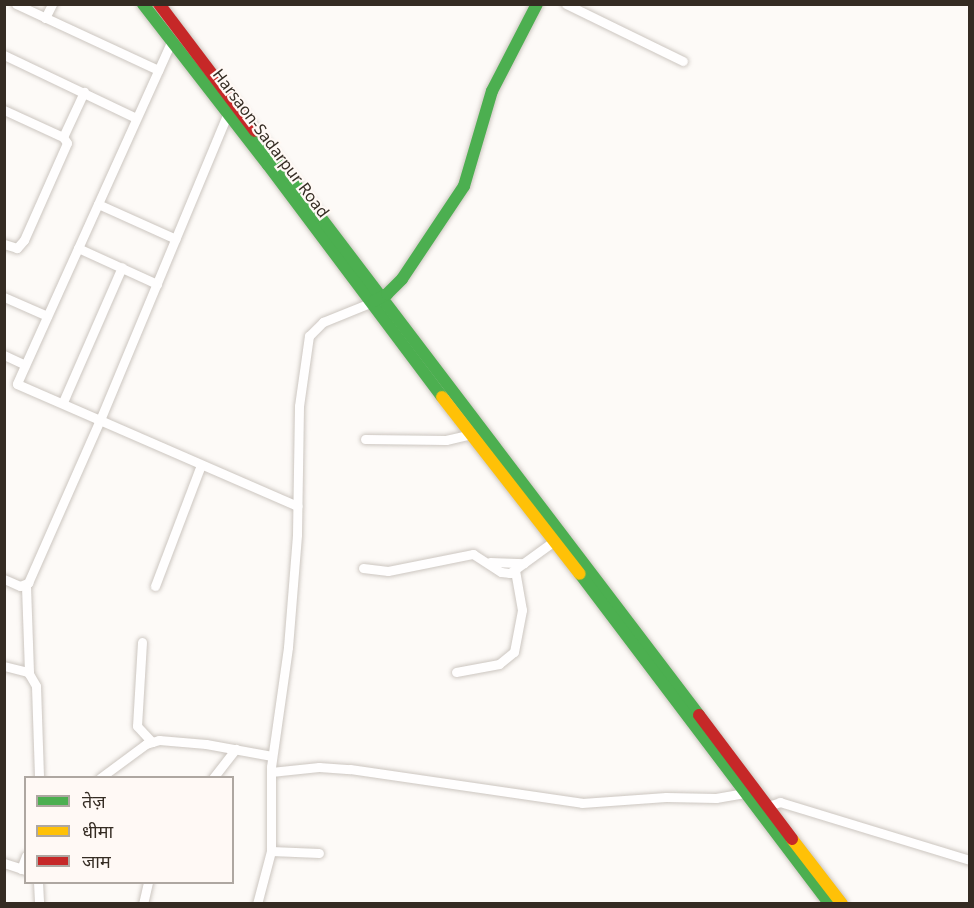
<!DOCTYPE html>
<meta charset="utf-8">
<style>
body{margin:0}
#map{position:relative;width:974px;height:908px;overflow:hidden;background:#fdfaf7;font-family:"Noto Sans","Noto Sans Devanagari",sans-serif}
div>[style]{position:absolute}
.roads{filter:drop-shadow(0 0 2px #ccc6c0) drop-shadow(0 0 2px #ccc6c0)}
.street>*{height:9px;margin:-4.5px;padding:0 4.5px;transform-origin:4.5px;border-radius:4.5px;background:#fffefe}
.fast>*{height:12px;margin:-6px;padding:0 6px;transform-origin:6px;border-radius:6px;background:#4caf50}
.slow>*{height:12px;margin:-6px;padding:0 6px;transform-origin:6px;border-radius:6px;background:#ffc107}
.jam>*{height:12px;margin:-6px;padding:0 6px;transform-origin:6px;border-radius:6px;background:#c62828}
span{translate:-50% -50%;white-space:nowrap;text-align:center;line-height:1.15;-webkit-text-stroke:4.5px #fff9f5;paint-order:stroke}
.street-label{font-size:16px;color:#352c23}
.frame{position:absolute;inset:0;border:6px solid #352c23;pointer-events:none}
.legend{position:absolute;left:24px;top:776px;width:210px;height:108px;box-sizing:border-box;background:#fff9f5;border:2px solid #aea7a1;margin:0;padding:8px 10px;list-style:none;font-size:18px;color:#352c23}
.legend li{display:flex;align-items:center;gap:12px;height:30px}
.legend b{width:30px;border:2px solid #aea7a1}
</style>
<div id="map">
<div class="roads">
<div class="street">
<div style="left:16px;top:4px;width:157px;rotate:24.9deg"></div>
<div style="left:566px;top:4px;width:130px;rotate:26deg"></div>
<div style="left:45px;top:18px;width:16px;rotate:-63deg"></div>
<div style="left:172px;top:40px;width:377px;rotate:114.3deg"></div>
<div style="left:17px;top:384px;width:306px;rotate:23.5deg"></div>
<div style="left:4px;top:55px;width:146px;rotate:25.5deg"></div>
<div style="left:4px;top:110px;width:65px;rotate:24.6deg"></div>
<div style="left:63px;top:137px;width:7px;rotate:56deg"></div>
<div style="left:67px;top:143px;width:106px;rotate:113.9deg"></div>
<div style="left:24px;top:240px;width:11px;rotate:131deg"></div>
<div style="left:17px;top:248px;width:14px;rotate:-163deg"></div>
<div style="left:63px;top:137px;width:50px;rotate:-65deg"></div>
<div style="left:98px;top:204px;width:85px;rotate:24.2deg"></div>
<div style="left:78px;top:248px;width:87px;rotate:24.5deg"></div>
<div style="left:4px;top:297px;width:47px;rotate:23.8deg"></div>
<div style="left:4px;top:355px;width:23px;rotate:25deg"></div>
<div style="left:63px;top:402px;width:147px;rotate:-66.4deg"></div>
<div style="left:365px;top:439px;width:81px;rotate:0.7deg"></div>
<div style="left:446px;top:440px;width:26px;rotate:-13deg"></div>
<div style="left:490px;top:562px;width:34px;rotate:2deg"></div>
<div style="left:363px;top:568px;width:25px;rotate:7deg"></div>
<div style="left:388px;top:571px;width:87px;rotate:-11.3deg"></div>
<div style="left:473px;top:554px;width:33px;rotate:33deg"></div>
<div style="left:501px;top:572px;width:9px;rotate:6deg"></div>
<div style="left:510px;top:573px;width:54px;rotate:-36deg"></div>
<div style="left:4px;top:579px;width:17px;rotate:24deg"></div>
<div style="left:20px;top:586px;width:9px;rotate:-21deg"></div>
<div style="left:28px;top:583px;width:178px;rotate:-66.2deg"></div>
<div style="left:100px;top:420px;width:334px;rotate:-67.4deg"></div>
<div style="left:26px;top:586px;width:88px;rotate:88deg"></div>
<div style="left:155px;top:586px;width:129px;rotate:-69.2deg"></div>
<div style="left:142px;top:642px;width:84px;rotate:93.4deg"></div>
<div style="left:137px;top:726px;width:22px;rotate:47deg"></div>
<div style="left:4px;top:666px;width:25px;rotate:14deg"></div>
<div style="left:28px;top:672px;width:16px;rotate:60deg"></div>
<div style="left:36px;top:686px;width:92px;rotate:88.1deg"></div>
<div style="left:456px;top:672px;width:44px;rotate:-10.5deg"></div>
<div style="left:499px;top:664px;width:19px;rotate:-39deg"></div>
<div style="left:514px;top:652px;width:43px;rotate:-79.2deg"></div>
<div style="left:522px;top:610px;width:40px;rotate:-100deg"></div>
<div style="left:271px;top:772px;width:48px;rotate:-5.9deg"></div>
<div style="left:319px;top:767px;width:31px;rotate:4deg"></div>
<div style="left:350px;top:769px;width:234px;rotate:8.3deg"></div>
<div style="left:582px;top:803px;width:84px;rotate:-4.1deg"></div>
<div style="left:666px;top:797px;width:50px;rotate:1.1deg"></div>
<div style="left:716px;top:798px;width:29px;rotate:-10deg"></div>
<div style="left:100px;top:778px;width:57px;rotate:-36.5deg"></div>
<div style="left:146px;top:744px;width:14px;rotate:-17deg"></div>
<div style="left:159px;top:740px;width:47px;rotate:4.9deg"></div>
<div style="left:206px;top:744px;width:67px;rotate:10.3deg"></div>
<div style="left:213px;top:778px;width:37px;rotate:-52deg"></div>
<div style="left:768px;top:806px;width:13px;rotate:-18deg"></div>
<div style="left:780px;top:802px;width:199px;rotate:17deg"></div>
<div style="left:271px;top:851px;width:48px;rotate:2.4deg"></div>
<div style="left:4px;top:863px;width:23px;rotate:18deg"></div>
<div style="left:21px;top:869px;width:14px;rotate:-69deg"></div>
<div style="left:38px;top:882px;width:22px;rotate:87deg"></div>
<div style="left:143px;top:904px;width:23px;rotate:-77deg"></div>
<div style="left:257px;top:904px;width:55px;rotate:-75.2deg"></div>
<div style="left:271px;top:851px;width:84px;rotate:-90deg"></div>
<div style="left:271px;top:767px;width:121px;rotate:-81.9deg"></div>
<div style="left:288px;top:647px;width:113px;rotate:-85.4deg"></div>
<div style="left:297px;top:534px;width:128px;rotate:-89.1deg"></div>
<div style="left:299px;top:406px;width:71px;rotate:-81.9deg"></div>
<div style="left:309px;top:336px;width:20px;rotate:-45deg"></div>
<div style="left:323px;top:322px;width:51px;rotate:-22deg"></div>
</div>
<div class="fast">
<div style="left:143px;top:4px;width:204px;rotate:52.2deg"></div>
<div style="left:268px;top:165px;width:290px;rotate:53.1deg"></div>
<div style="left:255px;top:131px;width:734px;rotate:52.76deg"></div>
<div style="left:374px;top:301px;width:15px;rotate:-28deg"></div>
<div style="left:387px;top:294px;width:21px;rotate:-45deg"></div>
<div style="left:402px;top:279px;width:112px;rotate:-56.3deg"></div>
<div style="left:464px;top:186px;width:99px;rotate:-73.6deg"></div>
<div style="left:492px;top:91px;width:98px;rotate:-62.7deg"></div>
<div style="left:580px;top:574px;width:414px;rotate:52.9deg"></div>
</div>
<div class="slow">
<div style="left:442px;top:397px;width:224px;rotate:52.1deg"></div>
<div style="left:792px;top:839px;width:82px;rotate:52.4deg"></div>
</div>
<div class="jam">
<div style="left:159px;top:4px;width:159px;rotate:52.9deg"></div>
<div style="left:699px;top:715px;width:155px;rotate:53.1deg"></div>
</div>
</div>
<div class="street-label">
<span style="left:271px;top:143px;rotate:53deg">Harsaon-Sadarpur Road</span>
</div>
<div class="frame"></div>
<ul class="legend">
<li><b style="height:8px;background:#4caf50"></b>तेज़</li>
<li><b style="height:8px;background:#ffc107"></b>धीमा</li>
<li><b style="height:8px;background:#c62828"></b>जाम</li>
</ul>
</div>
